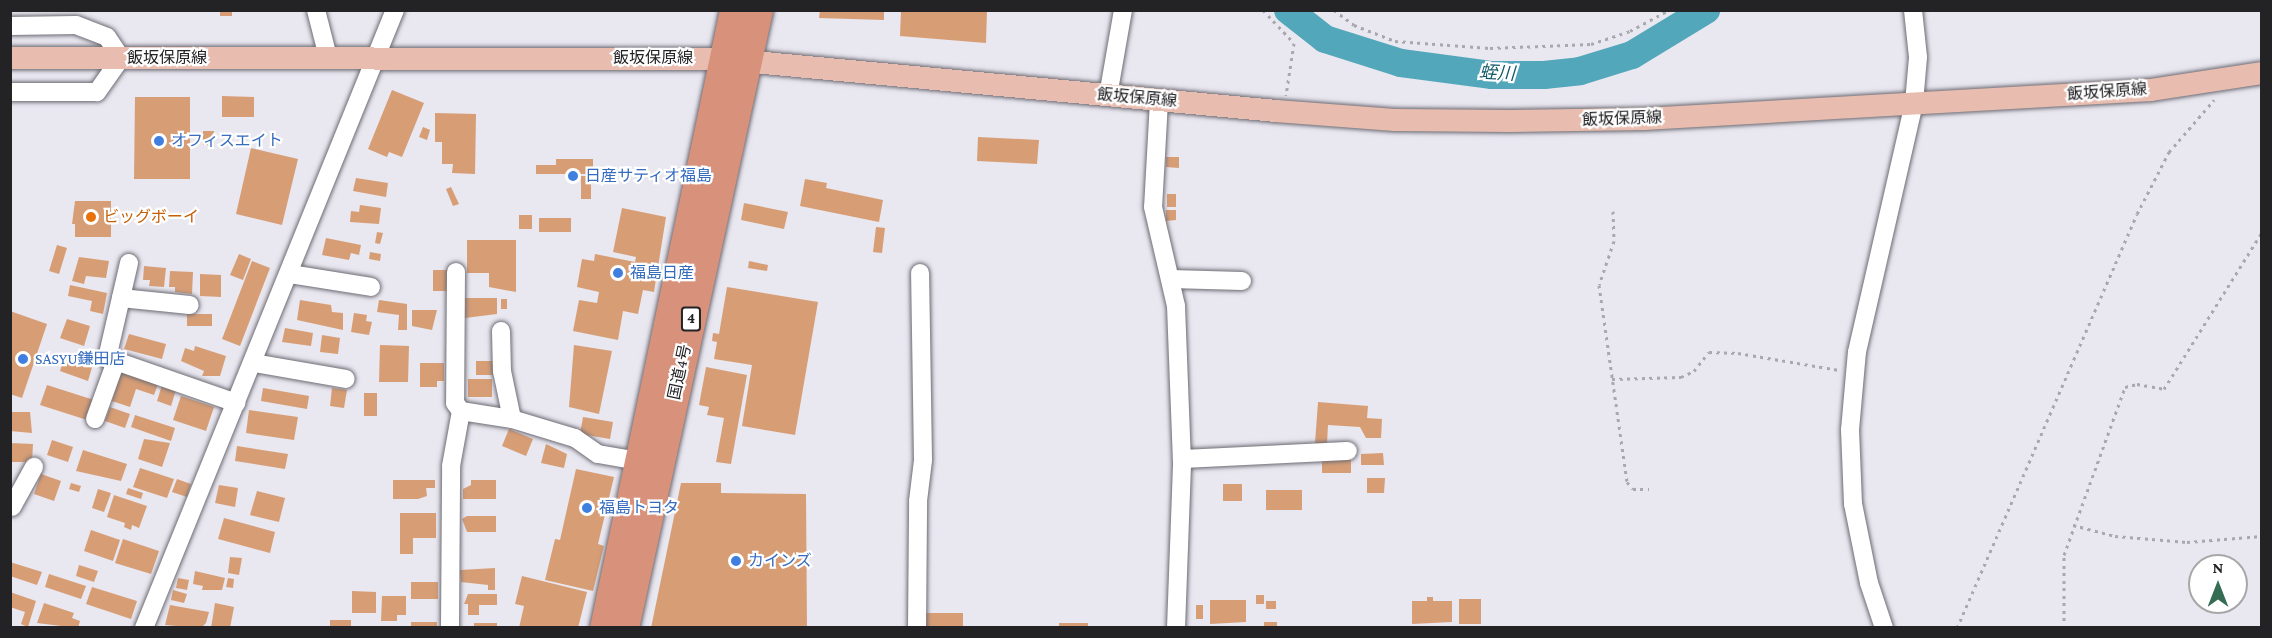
<!DOCTYPE html>
<meta charset="utf-8">
<style>
body{margin:0}
#map{position:relative;width:2272px;height:638px;overflow:hidden;background:#e9e7f0;font-family:"Crimson Pro","Noto Sans JP",serif}
div>[style]{position:absolute}
.river>*{height:28px;margin:-14px;padding:0 14px;transform-origin:14px;border-radius:14px;background:#53a7bb}
.building>*{inset:0;background:#d79e76}
.path>*{height:3px;margin-top:-1.5px;transform-origin:0;background:repeating-linear-gradient(90deg,#a9a8af 0 3px,transparent 0 7.5px)}
.roads{filter:drop-shadow(0 0 2px #6d6b73) drop-shadow(0 0 2px #6d6b73)}
.minor>*{height:18px;margin:-9px;padding:0 9px;transform-origin:9px;border-radius:9px;background:#fff}
.major>*{height:22px;margin:-11px;padding:0 11px;transform-origin:11px;border-radius:11px;background:#e8bdaf}
.highway>*{height:27px;margin:-13.5px;padding:0 13.5px;transform-origin:13.5px;border-radius:13.5px;background:#d8917a}
.dots>*{width:16px;height:16px;translate:-50% -50%;box-sizing:border-box;border:3px solid #fff;border-radius:50%}
span{translate:-50% -50%;white-space:nowrap;text-align:center;line-height:1.15;-webkit-text-stroke:4.5px #fff;paint-order:stroke}
.shield-label span{padding:2px 4px;background:#fff;border:2px solid;border-radius:4px;-webkit-text-stroke-width:0}
.shield-label{font-size:15px;color:#232326;font-weight:700}
.street-label{font-size:16px;color:#232326}
.shop-label{font-size:16px;color:#366cbe}
.left{translate:0 -50%;text-align:left}
.food-label{font-size:16px;color:#c56008}
.water-label{font-size:18px;color:#125968;font-style:italic}
.frame{position:absolute;inset:0;border:12px solid #232326;pointer-events:none}
.north{position:absolute;left:2188px;top:554px;width:60px;height:60px;box-sizing:border-box;background:#fff;border:2px solid #a7a7a8;border-radius:50%;rotate:0deg;font-size:16px;font-weight:700;line-height:24px;text-align:center;color:#232326}
.north::after{content:'';display:block;margin:auto;width:21px;height:27px;background:#346c54;clip-path:polygon(50% 0,100% 100%,50% 72%,0 100%)}
</style>
<div id="map">
<div class="river">
<div style="left:1288px;top:10px;width:47px;rotate:38.1deg"></div>
<div style="left:1325px;top:39px;width:80px;rotate:17.5deg"></div>
<div style="left:1401px;top:63px;width:92px;rotate:7.5deg"></div>
<div style="left:1492px;top:75px;width:52px"></div>
<div style="left:1544px;top:75px;width:36px;rotate:-6deg"></div>
<div style="left:1580px;top:71px;width:54px;rotate:-17.1deg"></div>
<div style="left:1632px;top:55px;width:87px;rotate:-31.3deg"></div>
</div>
<div class="building">
<div style="clip-path:polygon(220px 10px,232px 10px,232px 16px,220px 16px)"></div>
<div style="clip-path:polygon(820px 10px,884px 10px,884px 20px,819px 18px)"></div>
<div style="clip-path:polygon(901px 10px,987px 10px,986px 43px,900px 36px)"></div>
<div style="clip-path:polygon(392px 90px,424px 103px,402px 157px,389px 152px,387px 157px,368px 149px)"></div>
<div style="clip-path:polygon(222px 96px,254px 97px,254px 117px,222px 117px)"></div>
<div style="clip-path:polygon(135px 97px,190px 97px,190px 179px,134px 179px)"></div>
<div style="clip-path:polygon(435px 113px,476px 114px,475px 174px,452px 173px,453px 164px,442px 164px,442px 142px,435px 142px)"></div>
<div style="clip-path:polygon(423px 127px,430px 130px,427px 140px,419px 137px)"></div>
<div style="clip-path:polygon(203px 131px,214px 131px,214px 145px,203px 145px)"></div>
<div style="clip-path:polygon(978px 137px,1039px 140px,1037px 164px,977px 161px)"></div>
<div style="clip-path:polygon(251px 148px,298px 159px,282px 225px,236px 214px)"></div>
<div style="clip-path:polygon(1166px 157px,1179px 157px,1179px 168px,1166px 167px)"></div>
<div style="clip-path:polygon(556px 159px,593px 159px,593px 174px,536px 174px,536px 165px,556px 165px)"></div>
<div style="clip-path:polygon(581px 176px,591px 176px,591px 199px,581px 199px)"></div>
<div style="clip-path:polygon(356px 178px,388px 183px,386px 197px,353px 191px)"></div>
<div style="clip-path:polygon(805px 179px,827px 183px,826px 188px,883px 200px,879px 222px,800px 206px)"></div>
<div style="clip-path:polygon(451px 187px,459px 204px,453px 206px,446px 189px)"></div>
<div style="clip-path:polygon(1167px 194px,1176px 194px,1176px 207px,1167px 207px)"></div>
<div style="clip-path:polygon(75px 201px,111px 201px,111px 237px,75px 237px,75px 224px,72px 224px)"></div>
<div style="clip-path:polygon(744px 203px,788px 212px,784px 229px,741px 220px)"></div>
<div style="clip-path:polygon(360px 205px,381px 208px,379px 224px,350px 222px,351px 211px,359px 212px)"></div>
<div style="clip-path:polygon(622px 208px,666px 217px,654px 292px,643px 290px,638px 314px,623px 311px,618px 340px,573px 331px,579px 300px,597px 303px,599px 292px,577px 287px,582px 259px,594px 261px,595px 254px,635px 262px,636px 257px,613px 252px)"></div>
<div style="clip-path:polygon(1166px 210px,1176px 210px,1176px 220px,1166px 221px)"></div>
<div style="clip-path:polygon(519px 215px,532px 215px,532px 229px,519px 229px)"></div>
<div style="clip-path:polygon(539px 218px,571px 218px,571px 232px,539px 232px)"></div>
<div style="clip-path:polygon(876px 227px,885px 228px,882px 253px,873px 252px)"></div>
<div style="clip-path:polygon(377px 232px,383px 233px,380px 244px,375px 243px)"></div>
<div style="clip-path:polygon(326px 238px,361px 245px,359px 255px,351px 253px,349px 260px,322px 255px)"></div>
<div style="clip-path:polygon(467px 240px,516px 240px,516px 292px,489px 287px,489px 273px,467px 273px)"></div>
<div style="clip-path:polygon(57px 245px,67px 248px,59px 274px,49px 271px)"></div>
<div style="clip-path:polygon(370px 252px,381px 254px,380px 261px,369px 259px)"></div>
<div style="clip-path:polygon(239px 254px,251px 259px,243px 280px,230px 275px)"></div>
<div style="clip-path:polygon(79px 257px,109px 261px,106px 278px,86px 276px,84px 284px,72px 281px)"></div>
<div style="clip-path:polygon(252px 261px,270px 268px,240px 346px,222px 339px)"></div>
<div style="clip-path:polygon(749px 261px,768px 265px,767px 271px,748px 268px)"></div>
<div style="clip-path:polygon(144px 266px,166px 268px,164px 287px,149px 286px,150px 280px,143px 280px)"></div>
<div style="clip-path:polygon(433px 270px,447px 270px,447px 291px,433px 291px)"></div>
<div style="clip-path:polygon(170px 271px,193px 272px,192px 294px,175px 292px,175px 287px,169px 287px)"></div>
<div style="clip-path:polygon(200px 274px,221px 275px,221px 297px,200px 296px)"></div>
<div style="clip-path:polygon(70px 285px,107px 293px,103px 314px,90px 311px,92px 301px,68px 296px)"></div>
<div style="clip-path:polygon(727px 287px,818px 302px,795px 435px,742px 426px,752px 365px,714px 359px,717px 342px,712px 341px,713px 333px,719px 334px)"></div>
<div style="clip-path:polygon(465px 298px,497px 298px,497px 314px,465px 318px)"></div>
<div style="clip-path:polygon(501px 299px,507px 299px,507px 309px,501px 309px)"></div>
<div style="clip-path:polygon(300px 300px,331px 305px,332px 312px,343px 313px,343px 330px,297px 320px)"></div>
<div style="clip-path:polygon(379px 300px,407px 304px,407px 330px,398px 330px,399px 315px,377px 312px)"></div>
<div style="clip-path:polygon(412px 310px,437px 310px,432px 330px,412px 326px)"></div>
<div style="clip-path:polygon(10px 311px,47px 324px,22px 398px,10px 394px)"></div>
<div style="clip-path:polygon(354px 313px,367px 315px,366px 321px,372px 322px,369px 335px,351px 332px)"></div>
<div style="clip-path:polygon(187px 314px,212px 314px,212px 326px,187px 326px)"></div>
<div style="clip-path:polygon(67px 319px,90px 326px,84px 346px,60px 338px)"></div>
<div style="clip-path:polygon(285px 328px,313px 333px,311px 346px,282px 342px)"></div>
<div style="clip-path:polygon(129px 334px,166px 344px,162px 359px,124px 349px)"></div>
<div style="clip-path:polygon(322px 335px,340px 338px,338px 354px,320px 352px)"></div>
<div style="clip-path:polygon(380px 345px,409px 346px,408px 382px,379px 382px)"></div>
<div style="clip-path:polygon(574px 345px,612px 351px,599px 414px,569px 407px)"></div>
<div style="clip-path:polygon(195px 346px,226px 356px,220px 376px,202px 376px,204px 371px,181px 361px,185px 348px,194px 351px)"></div>
<div style="clip-path:polygon(65px 355px,93px 364px,88px 381px,60px 371px)"></div>
<div style="clip-path:polygon(476px 361px,493px 361px,493px 375px,476px 375px)"></div>
<div style="clip-path:polygon(420px 363px,444px 363px,444px 381px,437px 381px,437px 387px,420px 387px)"></div>
<div style="clip-path:polygon(706px 367px,747px 375px,731px 464px,716px 462px,724px 418px,707px 415px,709px 407px,699px 405px)"></div>
<div style="clip-path:polygon(121px 372px,158px 384px,154px 395px,136px 389px,130px 407px,112px 401px)"></div>
<div style="clip-path:polygon(468px 379px,492px 379px,492px 397px,468px 397px)"></div>
<div style="clip-path:polygon(47px 385px,94px 400px,87px 420px,40px 405px)"></div>
<div style="clip-path:polygon(162px 385px,176px 390px,171px 406px,157px 401px)"></div>
<div style="clip-path:polygon(263px 388px,309px 396px,307px 409px,261px 401px)"></div>
<div style="clip-path:polygon(332px 388px,347px 390px,344px 408px,330px 406px)"></div>
<div style="clip-path:polygon(364px 393px,377px 393px,377px 416px,364px 416px)"></div>
<div style="clip-path:polygon(181px 396px,214px 407px,206px 431px,173px 420px)"></div>
<div style="clip-path:polygon(1318px 402px,1368px 406px,1367px 418px,1382px 419px,1381px 438px,1366px 438px,1360px 427px,1328px 425px,1327px 444px,1315px 443px)"></div>
<div style="clip-path:polygon(110px 407px,130px 414px,125px 428px,105px 421px)"></div>
<div style="clip-path:polygon(249px 410px,298px 417px,294px 440px,246px 433px)"></div>
<div style="clip-path:polygon(10px 412px,30px 412px,32px 433px,10px 431px)"></div>
<div style="clip-path:polygon(135px 415px,175px 428px,171px 441px,131px 427px)"></div>
<div style="clip-path:polygon(583px 417px,613px 422px,610px 439px,580px 434px)"></div>
<div style="clip-path:polygon(509px 429px,533px 439px,526px 456px,502px 446px)"></div>
<div style="clip-path:polygon(144px 439px,170px 443px,162px 467px,138px 459px)"></div>
<div style="clip-path:polygon(52px 440px,73px 447px,68px 462px,47px 455px)"></div>
<div style="clip-path:polygon(10px 443px,33px 444px,32px 462px,10px 462px)"></div>
<div style="clip-path:polygon(546px 444px,567px 454px,564px 468px,541px 463px)"></div>
<div style="clip-path:polygon(237px 446px,288px 454px,285px 469px,235px 461px)"></div>
<div style="clip-path:polygon(83px 450px,127px 464px,121px 481px,76px 471px)"></div>
<div style="clip-path:polygon(1383px 453px,1384px 465px,1361px 465px,1361px 454px)"></div>
<div style="clip-path:polygon(1322px 456px,1351px 456px,1351px 473px,1322px 473px)"></div>
<div style="clip-path:polygon(140px 468px,174px 479px,167px 498px,133px 487px)"></div>
<div style="clip-path:polygon(576px 469px,614px 477px,598px 544px,604px 546px,593px 591px,545px 580px,555px 539px,560px 540px)"></div>
<div style="clip-path:polygon(41px 474px,61px 481px,54px 501px,34px 494px)"></div>
<div style="clip-path:polygon(1367px 478px,1385px 478px,1384px 493px,1367px 493px)"></div>
<div style="clip-path:polygon(177px 479px,191px 484px,187px 497px,172px 492px)"></div>
<div style="clip-path:polygon(393px 480px,435px 480px,435px 488px,426px 488px,427px 496px,418px 499px,393px 499px)"></div>
<div style="clip-path:polygon(471px 480px,496px 480px,496px 499px,463px 499px,463px 489px,471px 485px)"></div>
<div style="clip-path:polygon(71px 483px,81px 486px,79px 492px,69px 489px)"></div>
<div style="clip-path:polygon(681px 483px,721px 483px,721px 493px,806px 494px,807px 628px,651px 628px)"></div>
<div style="clip-path:polygon(1223px 484px,1242px 484px,1242px 501px,1223px 501px)"></div>
<div style="clip-path:polygon(219px 485px,238px 488px,235px 507px,215px 503px)"></div>
<div style="clip-path:polygon(128px 488px,143px 493px,141px 499px,126px 494px)"></div>
<div style="clip-path:polygon(98px 489px,111px 493px,104px 512px,92px 508px)"></div>
<div style="clip-path:polygon(1266px 490px,1302px 490px,1302px 510px,1266px 510px)"></div>
<div style="clip-path:polygon(257px 491px,285px 498px,279px 522px,250px 515px)"></div>
<div style="clip-path:polygon(114px 495px,147px 506px,139px 528px,132px 525px,131px 530px,124px 527px,125px 523px,107px 517px)"></div>
<div style="clip-path:polygon(400px 513px,436px 513px,436px 538px,413px 538px,413px 554px,400px 554px)"></div>
<div style="clip-path:polygon(467px 516px,496px 516px,496px 532px,467px 532px,462px 519px)"></div>
<div style="clip-path:polygon(224px 518px,275px 532px,270px 553px,218px 539px)"></div>
<div style="clip-path:polygon(91px 530px,120px 540px,113px 561px,84px 551px)"></div>
<div style="clip-path:polygon(123px 539px,159px 551px,151px 574px,115px 563px)"></div>
<div style="clip-path:polygon(230px 557px,242px 558px,239px 575px,228px 573px)"></div>
<div style="clip-path:polygon(10px 562px,42px 572px,37px 585px,10px 576px)"></div>
<div style="clip-path:polygon(79px 565px,98px 571px,94px 582px,76px 576px)"></div>
<div style="clip-path:polygon(495px 568px,495px 590px,488px 590px,488px 585px,461px 582px,460px 570px)"></div>
<div style="clip-path:polygon(195px 571px,225px 578px,222px 590px,202px 590px,203px 586px,193px 584px)"></div>
<div style="clip-path:polygon(49px 574px,86px 586px,81px 599px,45px 587px)"></div>
<div style="clip-path:polygon(522px 576px,587px 592px,578px 628px,519px 628px,524px 606px,515px 604px)"></div>
<div style="clip-path:polygon(178px 578px,189px 580px,187px 590px,176px 588px)"></div>
<div style="clip-path:polygon(228px 578px,234px 579px,233px 588px,226px 587px)"></div>
<div style="clip-path:polygon(411px 582px,438px 582px,438px 599px,411px 599px)"></div>
<div style="clip-path:polygon(92px 587px,137px 601px,131px 619px,86px 604px)"></div>
<div style="clip-path:polygon(173px 590px,187px 594px,184px 603px,171px 600px)"></div>
<div style="clip-path:polygon(352px 591px,376px 592px,376px 613px,352px 613px)"></div>
<div style="clip-path:polygon(10px 592px,36px 601px,28px 627px,21px 624px,25px 612px,10px 607px)"></div>
<div style="clip-path:polygon(468px 594px,497px 594px,497px 605px,479px 605px,479px 615px,468px 615px,468px 604px,464px 604px)"></div>
<div style="clip-path:polygon(1256px 595px,1264px 595px,1264px 604px,1256px 604px)"></div>
<div style="clip-path:polygon(382px 596px,406px 596px,406px 615px,397px 615px,397px 621px,381px 621px)"></div>
<div style="clip-path:polygon(1427px 597px,1433px 597px,1433px 601px,1452px 601px,1452px 622px,1412px 624px,1412px 601px,1427px 601px)"></div>
<div style="clip-path:polygon(1459px 599px,1481px 599px,1481px 624px,1459px 624px)"></div>
<div style="clip-path:polygon(1210px 600px,1246px 600px,1246px 622px,1210px 624px)"></div>
<div style="clip-path:polygon(1266px 601px,1276px 601px,1276px 609px,1266px 609px)"></div>
<div style="clip-path:polygon(44px 603px,74px 613px,72px 618px,80px 621px,78px 628px,37px 623px)"></div>
<div style="clip-path:polygon(215px 603px,234px 607px,230px 628px,211px 628px)"></div>
<div style="clip-path:polygon(170px 605px,209px 612px,206px 623px,201px 628px,165px 625px)"></div>
<div style="clip-path:polygon(1196px 605px,1203px 605px,1203px 619px,1196px 619px)"></div>
<div style="clip-path:polygon(926px 613px,963px 613px,963px 628px,926px 628px)"></div>
<div style="clip-path:polygon(330px 620px,351px 620px,351px 628px,330px 628px)"></div>
<div style="clip-path:polygon(411px 622px,437px 622px,437px 628px,411px 628px)"></div>
<div style="clip-path:polygon(1264px 622px,1277px 622px,1277px 628px,1264px 628px)"></div>
<div style="clip-path:polygon(474px 623px,497px 623px,497px 628px,474px 628px)"></div>
<div style="clip-path:polygon(1059px 623px,1088px 623px,1088px 628px,1059px 628px)"></div>
</div>
<div class="path">
<div style="left:1263px;top:10px;width:45px;rotate:46.8deg"></div>
<div style="left:1294px;top:43px;width:53px;rotate:98.7deg"></div>
<div style="left:1334px;top:10px;width:25px;rotate:37deg"></div>
<div style="left:1354px;top:25px;width:44px;rotate:21.3deg"></div>
<div style="left:1395px;top:41px;width:95px;rotate:4.2deg"></div>
<div style="left:1490px;top:48px;width:101px;rotate:-2.3deg"></div>
<div style="left:1591px;top:44px;width:41px;rotate:-18.4deg"></div>
<div style="left:1630px;top:31px;width:44px;rotate:-28.3deg"></div>
<div style="left:1613px;top:211px;width:30px;rotate:88deg"></div>
<div style="left:1614px;top:241px;width:46px;rotate:108.8deg"></div>
<div style="left:1599px;top:285px;width:199px;rotate:81.9deg"></div>
<div style="left:1627px;top:482px;width:9px;rotate:49deg"></div>
<div style="left:1633px;top:489px;width:16px"></div>
<div style="left:1612px;top:379px;width:69px;rotate:-1.7deg"></div>
<div style="left:1681px;top:377px;width:14px;rotate:-25deg"></div>
<div style="left:1694px;top:371px;width:24px;rotate:-52deg"></div>
<div style="left:1709px;top:352px;width:29px;rotate:2deg"></div>
<div style="left:1738px;top:353px;width:101px;rotate:9.6deg"></div>
<div style="left:2073px;top:525px;width:43px;rotate:14.7deg"></div>
<div style="left:2115px;top:536px;width:72px;rotate:4.8deg"></div>
<div style="left:2187px;top:542px;width:75px;rotate:-4.6deg"></div>
<div style="left:1957px;top:628px;width:451px;rotate:-66.5deg"></div>
<div style="left:2137px;top:214px;width:70px;rotate:-62.7deg"></div>
<div style="left:2169px;top:152px;width:69px;rotate:-49.1deg"></div>
<div style="left:2064px;top:628px;width:73px;rotate:-90deg"></div>
<div style="left:2064px;top:555px;width:179px;rotate:-70deg"></div>
<div style="left:2125px;top:387px;width:12px;rotate:-14deg"></div>
<div style="left:2137px;top:384px;width:27px;rotate:10deg"></div>
<div style="left:2164px;top:389px;width:185px;rotate:-58deg"></div>
</div>
<div class="roads">
<div class="minor">
<div style="left:316px;top:10px;width:49px;rotate:75.7deg"></div>
<div style="left:10px;top:26px;width:66px;rotate:-0.9deg"></div>
<div style="left:76px;top:25px;width:33px;rotate:21deg"></div>
<div style="left:107px;top:37px;width:25px;rotate:56deg"></div>
<div style="left:121px;top:58px;width:42px;rotate:125.2deg"></div>
<div style="left:97px;top:92px;width:87px;rotate:180deg"></div>
<div style="left:1108px;top:96px;width:87px;rotate:-80.1deg"></div>
<div style="left:1159px;top:101px;width:106px;rotate:93.2deg"></div>
<div style="left:1153px;top:207px;width:102px;rotate:76.9deg"></div>
<div style="left:1176px;top:306px;width:159px;rotate:87.8deg"></div>
<div style="left:1182px;top:465px;width:163px;rotate:92.1deg"></div>
<div style="left:129px;top:263px;width:98px;rotate:103deg"></div>
<div style="left:107px;top:358px;width:137px;rotate:19.2deg"></div>
<div style="left:456px;top:272px;width:131px;rotate:90.4deg"></div>
<div style="left:455px;top:403px;width:10px;rotate:53deg"></div>
<div style="left:461px;top:411px;width:52px;rotate:8.9deg"></div>
<div style="left:512px;top:419px;width:66px;rotate:16.8deg"></div>
<div style="left:575px;top:438px;width:28px;rotate:35deg"></div>
<div style="left:598px;top:454px;width:42px;rotate:9.7deg"></div>
<div style="left:290px;top:274px;width:82px;rotate:9.1deg"></div>
<div style="left:1171px;top:279px;width:71px;rotate:1.6deg"></div>
<div style="left:121px;top:298px;width:69px;rotate:5.8deg"></div>
<div style="left:501px;top:331px;width:40px;rotate:88.6deg"></div>
<div style="left:502px;top:371px;width:49px;rotate:78.2deg"></div>
<div style="left:254px;top:363px;width:93px;rotate:9.9deg"></div>
<div style="left:95px;top:419px;width:62px;rotate:-70.1deg"></div>
<div style="left:1182px;top:459px;width:166px;rotate:-2.8deg"></div>
<div style="left:12px;top:507px;width:46px;rotate:-61.2deg"></div>
<div style="left:144px;top:628px;width:667px;rotate:-67.9deg"></div>
<div style="left:450px;top:628px;width:162px;rotate:-89.6deg"></div>
<div style="left:451px;top:466px;width:56px;rotate:-79.7deg"></div>
<div style="left:917px;top:628px;width:127px;rotate:-89.5deg"></div>
<div style="left:918px;top:501px;width:41px;rotate:-83deg"></div>
<div style="left:923px;top:460px;width:187px;rotate:-90.9deg"></div>
<div style="left:1884px;top:628px;width:47px;rotate:-108.4deg"></div>
<div style="left:1869px;top:583px;width:81px;rotate:-101.4deg"></div>
<div style="left:1853px;top:504px;width:74px;rotate:-92.3deg"></div>
<div style="left:1850px;top:430px;width:78px;rotate:-84.9deg"></div>
<div style="left:1857px;top:352px;width:255px;rotate:-77.1deg"></div>
<div style="left:1914px;top:103px;width:46px;rotate:-85deg"></div>
<div style="left:1918px;top:57px;width:47px;rotate:-96.1deg"></div>
</div>
<div class="major">
<div style="left:10px;top:58px;width:712px;rotate:0.08deg"></div>
<div style="left:722px;top:59px;width:556px;rotate:5.36deg"></div>
<div style="left:1276px;top:111px;width:119px;rotate:4.3deg"></div>
<div style="left:1395px;top:120px;width:115px;rotate:0.5deg"></div>
<div style="left:1510px;top:121px;width:134px;rotate:-0.9deg"></div>
<div style="left:1644px;top:119px;width:508px;rotate:-3.27deg"></div>
<div style="left:2151px;top:90px;width:112px;rotate:-8.7deg"></div>
</div>
<div class="highway">
<div style="left:603px;top:628px;width:632px;rotate:-78.12deg"></div>
<div style="left:625px;top:628px;width:632px;rotate:-77.77deg"></div>
</div>
</div>
<div class="dots">
<div style="left:159px;top:141px;background:#3f7fe0"></div>
<div style="left:573px;top:176px;background:#3f7fe0"></div>
<div style="left:91px;top:217px;background:#e8710a"></div>
<div style="left:618px;top:273px;background:#3f7fe0"></div>
<div style="left:23px;top:359px;background:#3f7fe0"></div>
<div style="left:587px;top:508px;background:#3f7fe0"></div>
<div style="left:736px;top:561px;background:#3f7fe0"></div>
</div>
<div class="shield-label">
<span style="left:691px;top:319px">4</span>
</div>
<div class="street-label">
<span style="left:167px;top:58px">飯坂保原線</span>
<span style="left:653px;top:58px">飯坂保原線</span>
<span style="left:2107px;top:92px;rotate:-4deg">飯坂保原線</span>
<span style="left:1137px;top:98px;rotate:5deg">飯坂保原線</span>
<span style="left:1622px;top:119px;rotate:-2deg">飯坂保原線</span>
<span style="left:680px;top:372px;rotate:-78deg">国道4号</span>
</div>
<div class="shop-label">
<span class="left" style="left:171px;top:141px">オフィスエイト</span>
<span class="left" style="left:585px;top:176px">日産サティオ福島</span>
<span class="left" style="left:630px;top:273px">福島日産</span>
<span class="left" style="left:35px;top:359px">SASYU鎌田店</span>
<span class="left" style="left:599px;top:508px">福島トヨタ</span>
<span class="left" style="left:748px;top:561px">カインズ</span>
</div>
<div class="food-label">
<span class="left" style="left:103px;top:217px">ビッグボーイ</span>
</div>
<div class="water-label">
<span style="left:1497px;top:73px;rotate:3deg">蛭川</span>
</div>
<div class="frame"></div>
<div class="north">N</div>
</div>
